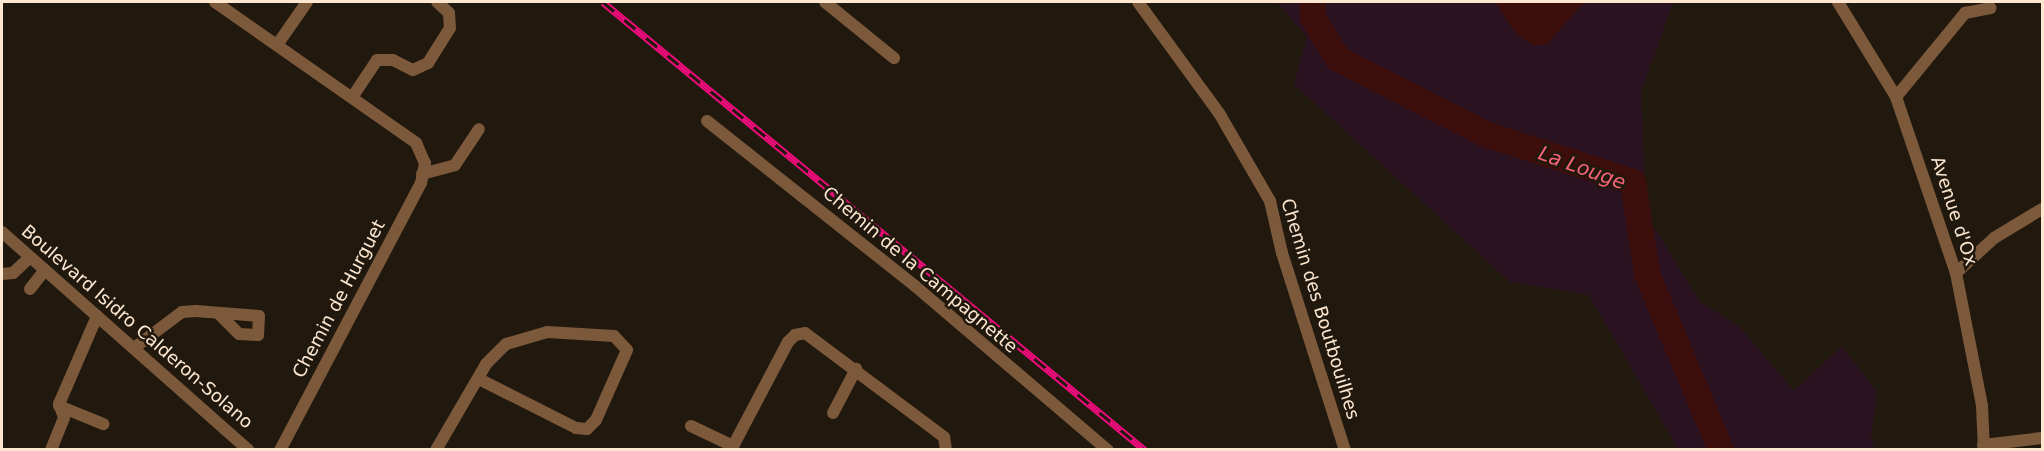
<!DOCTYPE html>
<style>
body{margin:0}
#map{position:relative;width:2044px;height:451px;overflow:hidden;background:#21190e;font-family:"DejaVu Sans",sans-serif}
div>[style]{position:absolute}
.green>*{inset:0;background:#2a1221}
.water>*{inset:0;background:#3c0e0c}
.river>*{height:26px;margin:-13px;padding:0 13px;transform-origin:13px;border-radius:13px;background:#3c0e0c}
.minor>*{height:12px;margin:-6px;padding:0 6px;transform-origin:6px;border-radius:6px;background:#7d593c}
.tertiary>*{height:12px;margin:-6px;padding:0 6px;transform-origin:6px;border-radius:6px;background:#7d593c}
.rail>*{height:7px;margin-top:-3.5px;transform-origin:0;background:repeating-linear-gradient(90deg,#21190e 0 14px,#ec0c7a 0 28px);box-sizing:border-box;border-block:2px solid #ec0c7a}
span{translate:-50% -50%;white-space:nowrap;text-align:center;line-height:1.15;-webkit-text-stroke:5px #21190e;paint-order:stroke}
.street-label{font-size:18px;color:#fde7d0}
.water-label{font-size:20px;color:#f76477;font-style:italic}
.frame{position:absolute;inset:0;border:3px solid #fde7d0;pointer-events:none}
</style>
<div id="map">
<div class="green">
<div style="clip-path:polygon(1277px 2px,1495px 2px,1517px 35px,1533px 45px,1547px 44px,1584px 2px,1673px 2px,1641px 93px,1646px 214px,1700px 302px,1739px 326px,1794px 391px,1842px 346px,1877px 392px,1871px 436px,1874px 449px,1678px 449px,1589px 295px,1510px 282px,1294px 84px,1307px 37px)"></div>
</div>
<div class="water">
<div style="clip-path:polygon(1495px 2px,1584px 2px,1546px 45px,1533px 45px,1517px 35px)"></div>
</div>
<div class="river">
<div style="left:1312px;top:2px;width:16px;rotate:86deg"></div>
<div style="left:1313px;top:18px;width:48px;rotate:58.6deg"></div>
<div style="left:1338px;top:59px;width:165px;rotate:27deg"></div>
<div style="left:1485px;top:134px;width:156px;rotate:18deg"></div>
<div style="left:1633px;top:182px;width:93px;rotate:81.3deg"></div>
<div style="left:1647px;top:274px;width:191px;rotate:67.2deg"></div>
</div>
<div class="minor">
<div style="left:215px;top:2px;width:246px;rotate:35deg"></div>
<div style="left:416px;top:143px;width:22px;rotate:66deg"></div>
<div style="left:425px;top:163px;width:20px;rotate:101deg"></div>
<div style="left:421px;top:183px;width:302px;rotate:117.8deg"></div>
<div style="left:825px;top:2px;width:89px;rotate:39.1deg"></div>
<div style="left:1138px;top:2px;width:137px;rotate:53.9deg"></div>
<div style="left:1219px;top:113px;width:102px;rotate:59.9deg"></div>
<div style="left:1270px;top:201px;width:53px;rotate:77deg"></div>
<div style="left:1282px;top:253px;width:207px;rotate:72.3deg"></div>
<div style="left:277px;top:45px;width:52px;rotate:-55.1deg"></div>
<div style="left:353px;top:96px;width:43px;rotate:-56.3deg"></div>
<div style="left:377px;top:60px;width:16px"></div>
<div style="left:393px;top:60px;width:22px;rotate:27deg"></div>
<div style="left:413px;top:70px;width:17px;rotate:-25deg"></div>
<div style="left:428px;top:63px;width:41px;rotate:-57.8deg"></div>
<div style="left:450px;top:28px;width:15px;rotate:-94deg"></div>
<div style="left:449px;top:13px;width:16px;rotate:-137deg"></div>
<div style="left:1896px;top:97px;width:109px;rotate:-50.6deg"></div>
<div style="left:1965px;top:13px;width:26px;rotate:-11deg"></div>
<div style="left:707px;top:121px;width:265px;rotate:38.4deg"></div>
<div style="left:915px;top:286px;width:253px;rotate:40.4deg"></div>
<div style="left:422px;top:174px;width:34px;rotate:-15deg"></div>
<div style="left:455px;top:165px;width:43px;rotate:-56.3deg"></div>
<div style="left:2px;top:232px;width:329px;rotate:41.5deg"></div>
<div style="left:1956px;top:273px;width:52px;rotate:-42.6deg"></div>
<div style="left:1994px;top:238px;width:56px;rotate:-31.1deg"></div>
<div style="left:2px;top:274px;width:11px;rotate:-5deg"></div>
<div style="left:13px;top:273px;width:23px;rotate:-43deg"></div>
<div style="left:30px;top:289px;width:24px;rotate:-52deg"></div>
<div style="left:134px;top:348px;width:60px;rotate:-36.9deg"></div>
<div style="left:182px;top:312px;width:14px;rotate:-4deg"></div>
<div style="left:196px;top:311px;width:63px;rotate:4.5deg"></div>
<div style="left:259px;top:316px;width:19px;rotate:93deg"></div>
<div style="left:258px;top:335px;width:19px;rotate:-177deg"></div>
<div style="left:239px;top:334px;width:30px;rotate:-135deg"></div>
<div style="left:59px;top:406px;width:48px;rotate:22.2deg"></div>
<div style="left:833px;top:413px;width:50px;rotate:-62.4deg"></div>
<div style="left:691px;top:426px;width:47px;rotate:25.5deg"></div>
<div style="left:1983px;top:445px;width:59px;rotate:-6.8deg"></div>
<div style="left:51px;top:450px;width:35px;rotate:-68deg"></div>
<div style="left:64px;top:417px;width:14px;rotate:-111deg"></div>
<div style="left:59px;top:404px;width:96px;rotate:-66.6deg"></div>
<div style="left:436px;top:450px;width:99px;rotate:-59.8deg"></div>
<div style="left:486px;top:364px;width:28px;rotate:-45deg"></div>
<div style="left:506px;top:344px;width:43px;rotate:-16.3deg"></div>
<div style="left:547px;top:332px;width:67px;rotate:3.4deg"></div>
<div style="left:614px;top:336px;width:19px;rotate:47deg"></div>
<div style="left:627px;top:350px;width:77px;rotate:113.9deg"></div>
<div style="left:596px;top:420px;width:13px;rotate:135deg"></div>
<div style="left:587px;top:429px;width:11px;rotate:-175deg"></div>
<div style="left:576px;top:428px;width:109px;rotate:-153.2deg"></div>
<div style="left:731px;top:450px;width:122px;rotate:-62.2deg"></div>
<div style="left:788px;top:342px;width:10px;rotate:-45deg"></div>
<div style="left:795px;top:335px;width:10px;rotate:-11deg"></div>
<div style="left:805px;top:333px;width:174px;rotate:36.8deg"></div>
<div style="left:944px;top:437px;width:13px;rotate:81deg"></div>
</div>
<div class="tertiary">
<div style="left:1838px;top:2px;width:111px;rotate:58.6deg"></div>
<div style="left:1896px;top:97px;width:186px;rotate:71.2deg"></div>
<div style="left:1956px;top:273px;width:136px;rotate:78.9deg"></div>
<div style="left:1982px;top:406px;width:44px;rotate:87.4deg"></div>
</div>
<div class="rail">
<div style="left:603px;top:2px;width:703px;rotate:39.58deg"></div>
</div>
<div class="street-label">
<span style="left:1954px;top:211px;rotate:72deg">Avenue d'Ox</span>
<span style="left:920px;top:270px;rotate:40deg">Chemin de la Campagnette</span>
<span style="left:339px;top:299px;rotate:-62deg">Chemin de Hurguet</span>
<span style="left:1320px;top:309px;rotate:73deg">Chemin des Boutbouilhes</span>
<span style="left:137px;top:327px;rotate:41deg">Boulevard Isidro Calderon-Solano</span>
</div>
<div class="water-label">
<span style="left:1582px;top:168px;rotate:20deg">La Louge</span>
</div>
<div class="frame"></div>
</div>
